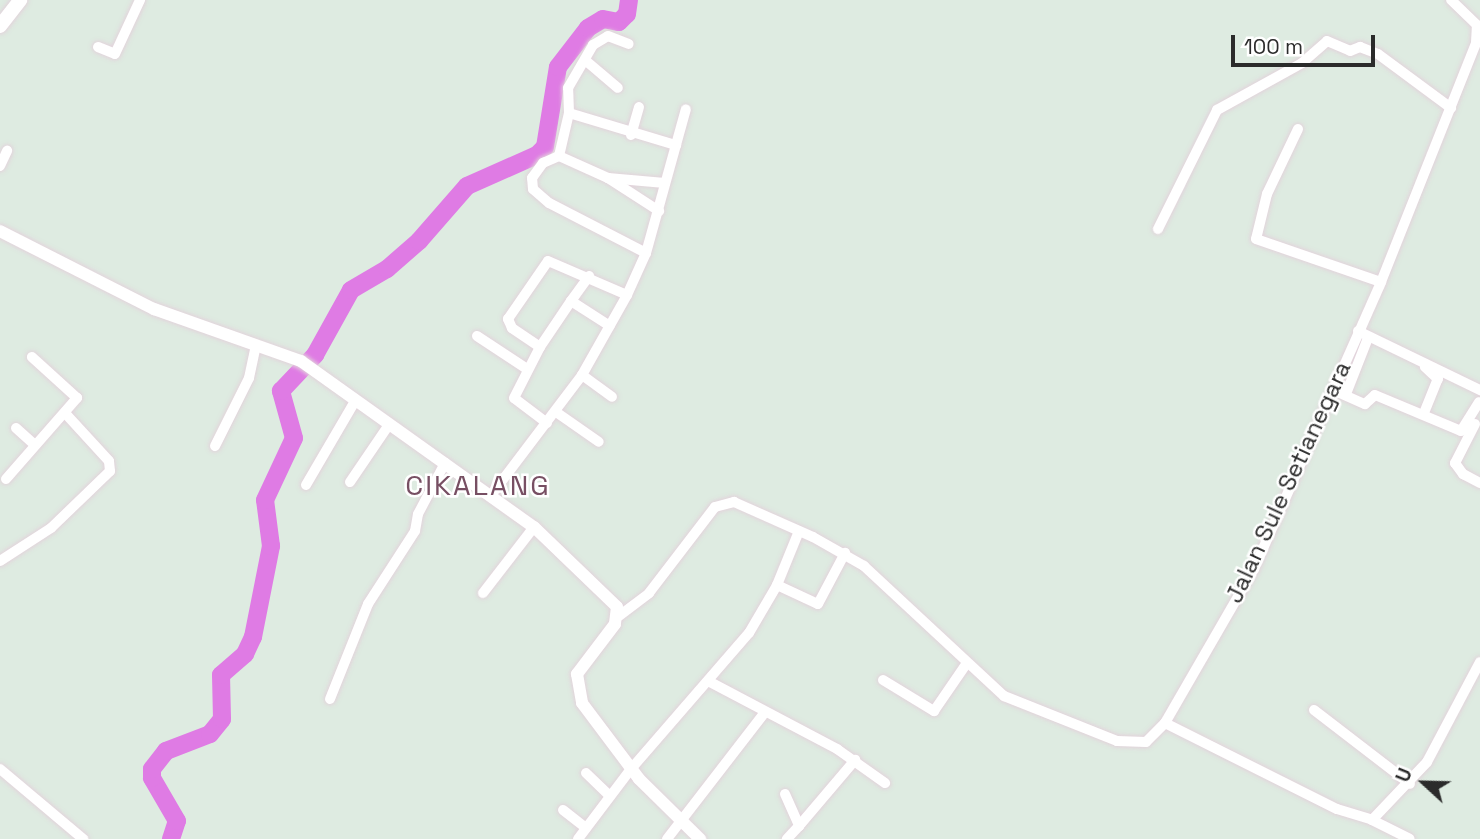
<!DOCTYPE html>
<style>
body{margin:0}
#map{position:relative;width:1480px;height:839px;overflow:hidden;background:#deebe1;font-family:"Space Grotesk",sans-serif}
div>[style]{position:absolute}
.river>*{height:18px;margin:-9px;padding:0 9px;transform-origin:9px;border-radius:9px;background:#df7be4}
.roads{filter:drop-shadow(0 0 2px #e2d3db) drop-shadow(0 0 2px #e2d3db)}
.minor>*{height:10px;margin:-5px;padding:0 5px;transform-origin:5px;border-radius:5px;background:#fff}
.tertiary>*{height:12px;margin:-6px;padding:0 6px;transform-origin:6px;border-radius:6px;background:#fff}
.secondary>*{height:14px;margin:-7px;padding:0 7px;transform-origin:7px;border-radius:7px;background:#fff}
span{translate:-50% -50%;white-space:nowrap;text-align:center;line-height:1.15;-webkit-text-stroke:5px #fff;paint-order:stroke}
.street-label{font-size:24px;color:#2b2b2b}
.quarter-label{font-size:28px;color:#774f63;letter-spacing:2px}
.north{position:absolute;left:1389px;top:748px;width:70px;height:70px;-webkit-text-stroke:5px #fff;paint-order:stroke;rotate:292deg;font-size:19px;font-weight:700;line-height:28px;text-align:center;color:#2b2b2b}
.north::after{content:'';display:block;margin:auto;width:24px;height:32px;background:#2b2b2b;clip-path:polygon(50% 0,100% 100%,50% 72%,0 100%)}
.scale{position:absolute;left:1231px;top:35px;width:144px;height:32px;box-sizing:border-box;border:4px solid #2b2b2b;border-top:0;padding-left:9px;font-size:21px;line-height:24px;white-space:nowrap;color:#2b2b2b;-webkit-text-stroke:5px #fff;paint-order:stroke}
</style>
<div id="map">
<div class="river">
<div style="left:171px;top:839px;width:19px;rotate:-72deg"></div>
<div style="left:177px;top:821px;width:50px;rotate:-120.2deg"></div>
<div style="left:152px;top:778px;width:9px;rotate:-90deg"></div>
<div style="left:152px;top:769px;width:23px;rotate:-52deg"></div>
<div style="left:166px;top:751px;width:47px;rotate:-21.1deg"></div>
<div style="left:210px;top:734px;width:19px;rotate:-51deg"></div>
<div style="left:222px;top:719px;width:44px;rotate:-91.3deg"></div>
<div style="left:221px;top:675px;width:32px;rotate:-41deg"></div>
<div style="left:245px;top:654px;width:19px;rotate:-65deg"></div>
<div style="left:253px;top:637px;width:93px;rotate:-78.8deg"></div>
<div style="left:271px;top:546px;width:46px;rotate:-97.4deg"></div>
<div style="left:265px;top:500px;width:68px;rotate:-64.9deg"></div>
<div style="left:294px;top:438px;width:49px;rotate:-105.5deg"></div>
<div style="left:281px;top:391px;width:50px;rotate:-46.6deg"></div>
<div style="left:315px;top:355px;width:74px;rotate:-61deg"></div>
<div style="left:351px;top:290px;width:42px;rotate:-30.3deg"></div>
<div style="left:387px;top:269px;width:43px;rotate:-41.2deg"></div>
<div style="left:419px;top:241px;width:73px;rotate:-48.9deg"></div>
<div style="left:467px;top:186px;width:77px;rotate:-23.9deg"></div>
<div style="left:537px;top:155px;width:11px;rotate:-45deg"></div>
<div style="left:545px;top:147px;width:81px;rotate:-80.8deg"></div>
<div style="left:558px;top:67px;width:49px;rotate:-52.4deg"></div>
<div style="left:588px;top:28px;width:17px;rotate:-31deg"></div>
<div style="left:603px;top:19px;width:16px;rotate:11deg"></div>
<div style="left:619px;top:22px;width:11px;rotate:-45deg"></div>
<div style="left:627px;top:14px;width:14px;rotate:-82deg"></div>
</div>
<div class="roads">
<div class="minor">
<div style="left:98px;top:47px;width:18px;rotate:22deg"></div>
<div style="left:115px;top:54px;width:60px;rotate:-65.2deg"></div>
<div style="left:585px;top:60px;width:43px;rotate:40.3deg"></div>
<div style="left:569px;top:113px;width:25px;rotate:-92deg"></div>
<div style="left:568px;top:88px;width:50px;rotate:-59.8deg"></div>
<div style="left:593px;top:45px;width:17px;rotate:-31deg"></div>
<div style="left:608px;top:36px;width:22px;rotate:21deg"></div>
<div style="left:1298px;top:129px;width:72px;rotate:115.5deg"></div>
<div style="left:1267px;top:194px;width:46px;rotate:103.7deg"></div>
<div style="left:1256px;top:239px;width:132px;rotate:19deg"></div>
<div style="left:631px;top:135px;width:29px;rotate:-74deg"></div>
<div style="left:559px;top:156px;width:54px;rotate:24.2deg"></div>
<div style="left:608px;top:178px;width:61px;rotate:32.9deg"></div>
<div style="left:0;top:166px;width:17px;rotate:-65deg"></div>
<div style="left:608px;top:178px;width:57px;rotate:5deg"></div>
<div style="left:1158px;top:229px;width:133px;rotate:-63.6deg"></div>
<div style="left:1217px;top:110px;width:97px;rotate:-28.9deg"></div>
<div style="left:1302px;top:63px;width:33px;rotate:-41deg"></div>
<div style="left:1327px;top:41px;width:25px;rotate:23deg"></div>
<div style="left:1350px;top:51px;width:11px;rotate:-22deg"></div>
<div style="left:1360px;top:47px;width:19px;rotate:21deg"></div>
<div style="left:1378px;top:54px;width:91px;rotate:36.5deg"></div>
<div style="left:646px;top:253px;width:109px;rotate:-152.7deg"></div>
<div style="left:549px;top:203px;width:21px;rotate:-139deg"></div>
<div style="left:533px;top:189px;width:11px;rotate:-95deg"></div>
<div style="left:532px;top:178px;width:19px;rotate:-54deg"></div>
<div style="left:543px;top:163px;width:17px;rotate:-24deg"></div>
<div style="left:559px;top:156px;width:44px;rotate:-76.9deg"></div>
<div style="left:569px;top:113px;width:112px;rotate:16.7deg"></div>
<div style="left:571px;top:301px;width:31px;rotate:-54deg"></div>
<div style="left:1358px;top:331px;width:136px;rotate:25.8deg"></div>
<div style="left:477px;top:336px;width:60px;rotate:33.4deg"></div>
<div style="left:540px;top:347px;width:34px;rotate:-146deg"></div>
<div style="left:512px;top:328px;width:10px;rotate:-114deg"></div>
<div style="left:508px;top:319px;width:70px;rotate:-55.4deg"></div>
<div style="left:548px;top:261px;width:86px;rotate:23.3deg"></div>
<div style="left:582px;top:375px;width:37px;rotate:36deg"></div>
<div style="left:1333px;top:390px;width:35px;rotate:24deg"></div>
<div style="left:1365px;top:404px;width:13px;rotate:-42deg"></div>
<div style="left:1375px;top:395px;width:93px;rotate:22.7deg"></div>
<div style="left:1461px;top:431px;width:34px;rotate:-58deg"></div>
<div style="left:1346px;top:394px;width:60px;rotate:-68.6deg"></div>
<div style="left:556px;top:412px;width:52px;rotate:34.9deg"></div>
<div style="left:1424px;top:413px;width:37px;rotate:-68deg"></div>
<div style="left:1438px;top:379px;width:18px;rotate:-137deg"></div>
<div style="left:547px;top:423px;width:41px;rotate:-142.9deg"></div>
<div style="left:514px;top:398px;width:57px;rotate:-63deg"></div>
<div style="left:540px;top:347px;width:55px;rotate:-56deg"></div>
<div style="left:571px;top:301px;width:46px;rotate:32.7deg"></div>
<div style="left:1475px;top:424px;width:44px;rotate:117.1deg"></div>
<div style="left:1455px;top:463px;width:14px;rotate:54deg"></div>
<div style="left:1463px;top:474px;width:19px;rotate:28deg"></div>
<div style="left:16px;top:428px;width:25px;rotate:42deg"></div>
<div style="left:215px;top:446px;width:76px;rotate:-63.4deg"></div>
<div style="left:249px;top:378px;width:34px;rotate:-78deg"></div>
<div style="left:6px;top:479px;width:108px;rotate:-48.8deg"></div>
<div style="left:77px;top:398px;width:61px;rotate:-137.7deg"></div>
<div style="left:350px;top:482px;width:68px;rotate:-55.8deg"></div>
<div style="left:306px;top:485px;width:97px;rotate:-59.7deg"></div>
<div style="left:492px;top:494px;width:149px;rotate:-52.9deg"></div>
<div style="left:582px;top:375px;width:92px;rotate:-60.6deg"></div>
<div style="left:627px;top:295px;width:46px;rotate:-65.7deg"></div>
<div style="left:646px;top:253px;width:149px;rotate:-74.5deg"></div>
<div style="left:0;top:561px;width:61px;rotate:-32.9deg"></div>
<div style="left:51px;top:528px;width:82px;rotate:-44deg"></div>
<div style="left:110px;top:471px;width:10px;rotate:-96deg"></div>
<div style="left:109px;top:461px;width:65px;rotate:-132.5deg"></div>
<div style="left:777px;top:585px;width:45px;rotate:24.9deg"></div>
<div style="left:818px;top:604px;width:58px;rotate:-62.1deg"></div>
<div style="left:483px;top:593px;width:83px;rotate:-52.3deg"></div>
<div style="left:619px;top:616px;width:38px;rotate:-37deg"></div>
<div style="left:649px;top:593px;width:108px;rotate:-52.5deg"></div>
<div style="left:715px;top:507px;width:20px;rotate:-15deg"></div>
<div style="left:734px;top:502px;width:86px;rotate:23.9deg"></div>
<div style="left:813px;top:537px;width:59px;rotate:29.6deg"></div>
<div style="left:864px;top:566px;width:191px;rotate:42.9deg"></div>
<div style="left:1004px;top:696px;width:122px;rotate:21.7deg"></div>
<div style="left:1117px;top:741px;width:29px;rotate:2deg"></div>
<div style="left:1146px;top:742px;width:27px;rotate:-45deg"></div>
<div style="left:1165px;top:723px;width:178px;rotate:-60deg"></div>
<div style="left:1254px;top:569px;width:314px;rotate:-66.1deg"></div>
<div style="left:1381px;top:282px;width:257px;rotate:-68.3deg"></div>
<div style="left:1476px;top:43px;width:18px;rotate:-87deg"></div>
<div style="left:1477px;top:25px;width:36px;rotate:-136deg"></div>
<div style="left:883px;top:680px;width:60px;rotate:31.3deg"></div>
<div style="left:934px;top:711px;width:58px;rotate:-55.5deg"></div>
<div style="left:710px;top:682px;width:144px;rotate:27.8deg"></div>
<div style="left:837px;top:749px;width:59px;rotate:35.3deg"></div>
<div style="left:330px;top:699px;width:102px;rotate:-68.2deg"></div>
<div style="left:368px;top:604px;width:87px;rotate:-57.2deg"></div>
<div style="left:415px;top:531px;width:17px;rotate:-80deg"></div>
<div style="left:418px;top:514px;width:58px;rotate:-62.1deg"></div>
<div style="left:1314px;top:710px;width:121px;rotate:37.6deg"></div>
<div style="left:1165px;top:723px;width:192px;rotate:26.6deg"></div>
<div style="left:1337px;top:809px;width:37px;rotate:17deg"></div>
<div style="left:1372px;top:820px;width:42px;rotate:26.6deg"></div>
<div style="left:0;top:769px;width:109px;rotate:40.1deg"></div>
<div style="left:586px;top:773px;width:33px;rotate:44deg"></div>
<div style="left:785px;top:794px;width:35px;rotate:66deg"></div>
<div style="left:799px;top:826px;width:18px;rotate:133deg"></div>
<div style="left:563px;top:810px;width:29px;rotate:38deg"></div>
<div style="left:1372px;top:820px;width:80px;rotate:-46.5deg"></div>
<div style="left:1427px;top:762px;width:113px;rotate:-62.1deg"></div>
<div style="left:799px;top:826px;width:87px;rotate:-49.7deg"></div>
<div style="left:578px;top:839px;width:88px;rotate:-52.9deg"></div>
<div style="left:631px;top:769px;width:180px;rotate:-49.1deg"></div>
<div style="left:749px;top:633px;width:56px;rotate:-59.7deg"></div>
<div style="left:777px;top:585px;width:58px;rotate:-67.8deg"></div>
<div style="left:667px;top:839px;width:160px;rotate:-52.3deg"></div>
</div>
<div class="tertiary">
<div style="left:0;top:231px;width:173px;rotate:26.9deg"></div>
<div style="left:154px;top:309px;width:156px;rotate:19.5deg"></div>
<div style="left:301px;top:361px;width:286px;rotate:35.5deg"></div>
<div style="left:534px;top:527px;width:115px;rotate:43.9deg"></div>
<div style="left:617px;top:607px;width:17px;rotate:97deg"></div>
<div style="left:615px;top:624px;width:63px;rotate:127.2deg"></div>
<div style="left:577px;top:674px;width:29px;rotate:80deg"></div>
<div style="left:582px;top:703px;width:95px;rotate:53.1deg"></div>
<div style="left:639px;top:779px;width:86px;rotate:44.5deg"></div>
</div>
<div class="secondary">
<div style="left:0;top:26px;width:33px;rotate:-52deg"></div>
</div>
</div>
<div class="street-label">
<span style="left:1288px;top:482px;rotate:-65deg">Jalan Sule Setianegara</span>
</div>
<div class="quarter-label">
<span style="left:478px;top:485px">CIKALANG</span>
</div>
<div class="north">U</div>
<div class="scale">100 m</div>
</div>
